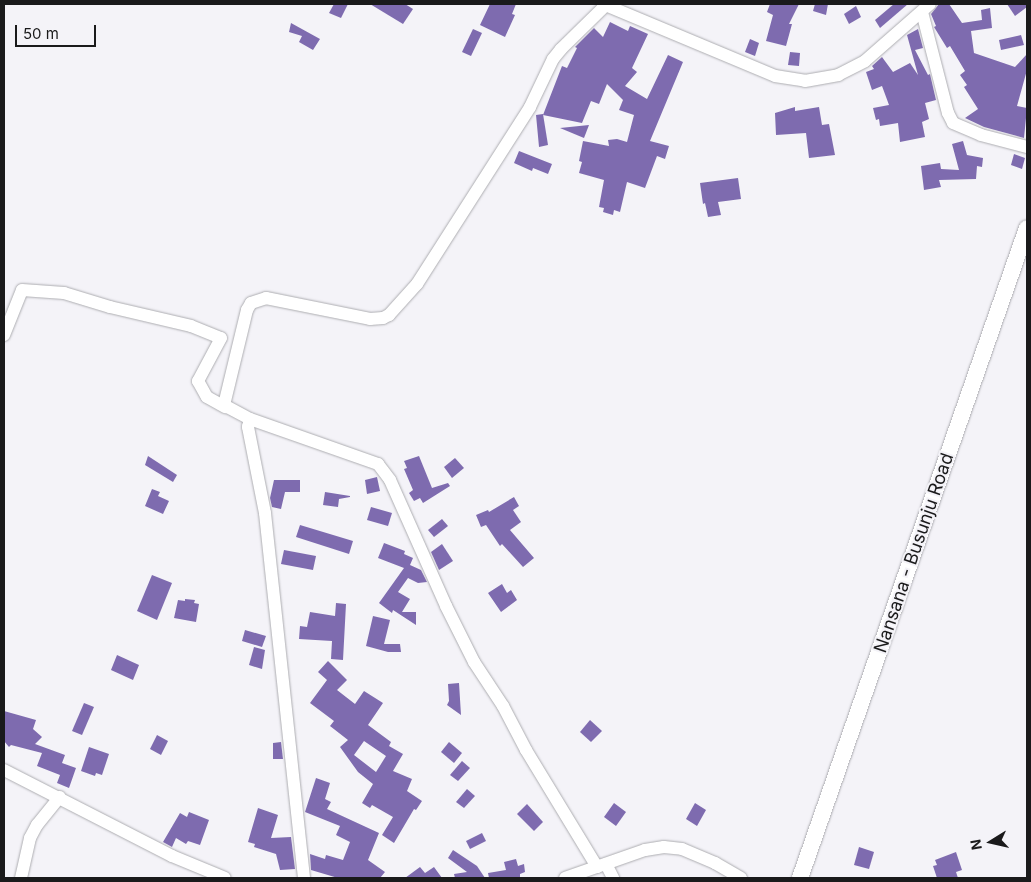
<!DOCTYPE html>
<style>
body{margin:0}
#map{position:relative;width:1031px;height:882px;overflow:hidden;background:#f4f3f8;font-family:Inter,sans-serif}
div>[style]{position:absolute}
.building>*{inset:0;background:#7e6baf}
.roads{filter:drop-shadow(0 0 1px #adadb1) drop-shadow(0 0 1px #adadb1)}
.minor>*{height:12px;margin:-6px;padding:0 6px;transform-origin:6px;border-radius:6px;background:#fff}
.major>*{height:16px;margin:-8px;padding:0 8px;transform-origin:8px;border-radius:8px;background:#fff}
span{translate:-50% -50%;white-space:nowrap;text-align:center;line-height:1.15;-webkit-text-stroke:4px #f4f3f8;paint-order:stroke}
.street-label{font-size:18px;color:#1a1a1b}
.frame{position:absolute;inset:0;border:5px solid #1a1a1b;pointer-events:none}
.north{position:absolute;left:966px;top:817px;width:50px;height:50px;-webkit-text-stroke:4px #f4f3f8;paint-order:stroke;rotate:260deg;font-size:14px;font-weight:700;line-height:20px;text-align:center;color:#1a1a1b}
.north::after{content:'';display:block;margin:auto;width:18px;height:22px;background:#1a1a1b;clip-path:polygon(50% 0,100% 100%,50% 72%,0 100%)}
.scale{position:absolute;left:15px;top:25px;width:81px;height:22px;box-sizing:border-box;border:2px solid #1a1a1b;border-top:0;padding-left:6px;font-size:15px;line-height:18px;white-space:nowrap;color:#1a1a1b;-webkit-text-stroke:4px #f4f3f8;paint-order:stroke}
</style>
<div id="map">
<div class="building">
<div style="clip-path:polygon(334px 4px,348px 4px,341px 18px,329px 13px)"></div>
<div style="clip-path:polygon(370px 4px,405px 4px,413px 9px,403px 24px)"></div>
<div style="clip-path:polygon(490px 4px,516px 4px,512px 14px,515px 15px,505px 37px,480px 25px)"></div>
<div style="clip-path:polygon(770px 4px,799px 4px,789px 24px,792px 24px,786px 46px,766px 41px,773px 15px,767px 12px)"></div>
<div style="clip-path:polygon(815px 4px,828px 4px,826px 15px,813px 11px)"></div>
<div style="clip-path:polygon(894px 4px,908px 4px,880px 28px,875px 20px)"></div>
<div style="clip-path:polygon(939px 4px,949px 4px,962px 23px,982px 20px,981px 10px,990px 8px,992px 28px,971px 31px,974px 53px,1015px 67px,1027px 54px,1027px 70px,1017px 106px,1027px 108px,1024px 138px,984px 127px,965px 118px,978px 109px,964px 87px,967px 85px,960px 75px,965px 71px,950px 46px,947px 48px,934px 27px,936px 26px,931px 14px)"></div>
<div style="clip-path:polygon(1007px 4px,1027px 4px,1027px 7px,1015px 16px)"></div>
<div style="clip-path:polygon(856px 6px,861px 17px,849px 24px,844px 14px)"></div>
<div style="clip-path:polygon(610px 22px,628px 31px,630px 26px,648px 34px,632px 68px,637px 72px,625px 86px,647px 99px,668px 55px,683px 62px,650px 141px,669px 146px,665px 159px,657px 156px,645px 188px,627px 182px,620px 212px,614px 210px,613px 215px,603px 212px,604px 208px,599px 207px,604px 180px,579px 173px,582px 162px,579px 161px,583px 141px,609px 146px,608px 140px,617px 139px,627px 142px,634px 115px,619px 110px,623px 100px,607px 84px,599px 104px,591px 101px,582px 123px,543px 115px,562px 66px,567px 68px,577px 48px,575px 47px,594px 28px,603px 37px)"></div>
<div style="clip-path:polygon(291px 23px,320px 39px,313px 50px,299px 42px,302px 36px,289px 32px)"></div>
<div style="clip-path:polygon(473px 29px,482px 33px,471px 56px,462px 52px)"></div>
<div style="clip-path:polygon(918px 29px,923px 48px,915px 50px,928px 75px,930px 74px,936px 100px,925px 103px,929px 119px,922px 122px,925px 137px,900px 142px,898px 123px,880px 126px,879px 119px,876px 120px,873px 108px,889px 105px,882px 86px,872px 90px,866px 72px,874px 69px,872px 66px,882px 57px,893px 72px,910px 63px,918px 75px,907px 35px)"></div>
<div style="clip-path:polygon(1021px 35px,1024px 45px,1001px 50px,999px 40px)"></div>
<div style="clip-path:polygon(750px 39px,759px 43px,755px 56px,745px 52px)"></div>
<div style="clip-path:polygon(790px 52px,800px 53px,799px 66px,788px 65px)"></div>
<div style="clip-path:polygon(795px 107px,795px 111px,819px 107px,822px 125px,829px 124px,835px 155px,809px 158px,806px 133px,776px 135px,775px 113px)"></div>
<div style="clip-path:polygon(543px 114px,548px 145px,539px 147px,536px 115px)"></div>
<div style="clip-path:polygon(589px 125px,584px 138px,560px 128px)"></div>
<div style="clip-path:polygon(963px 141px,967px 155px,983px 158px,982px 167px,977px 166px,976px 179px,939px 180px,941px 187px,924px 190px,921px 166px,940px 163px,941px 169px,959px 170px,952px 144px)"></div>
<div style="clip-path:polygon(519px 151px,552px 164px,548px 174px,533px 168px,532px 171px,514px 163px)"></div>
<div style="clip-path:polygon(1014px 154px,1025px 158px,1022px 169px,1011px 165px)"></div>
<div style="clip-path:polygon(738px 178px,741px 199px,718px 202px,721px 215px,708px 217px,705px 203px,703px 204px,700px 183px)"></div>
<div style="clip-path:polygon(148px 456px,177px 475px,173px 482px,145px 465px)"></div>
<div style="clip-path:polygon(419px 456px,432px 488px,448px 483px,450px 486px,423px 503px,420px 498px,414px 501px,409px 493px,413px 490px,404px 469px,407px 468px,404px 461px)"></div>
<div style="clip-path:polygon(455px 458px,464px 468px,452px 478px,444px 467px)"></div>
<div style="clip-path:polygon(377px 477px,380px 491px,367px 494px,365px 480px)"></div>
<div style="clip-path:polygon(274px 480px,300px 480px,300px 492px,285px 492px,281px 509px,272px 507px,270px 498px)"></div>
<div style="clip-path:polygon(152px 489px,160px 492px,158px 496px,169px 501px,163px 514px,145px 506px)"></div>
<div style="clip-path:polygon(325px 492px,350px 496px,350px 497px,339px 499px,338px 507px,323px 505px)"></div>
<div style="clip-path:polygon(514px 497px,519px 506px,513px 510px,521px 522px,510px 530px,534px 558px,523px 567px,502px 544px,500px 546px,486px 525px,481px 527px,476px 515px,488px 510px,489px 512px)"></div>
<div style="clip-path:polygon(371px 507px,392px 513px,388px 526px,367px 520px)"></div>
<div style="clip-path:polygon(442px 519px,448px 526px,434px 537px,428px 530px)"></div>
<div style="clip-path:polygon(300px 525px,353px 541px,349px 554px,296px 537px)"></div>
<div style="clip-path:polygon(384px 543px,405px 551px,404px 554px,413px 558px,410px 565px,421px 570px,427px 582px,418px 583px,408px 578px,398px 592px,410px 599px,402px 612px,416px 612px,416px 625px,393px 610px,392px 613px,379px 603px,404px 568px,378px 558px)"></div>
<div style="clip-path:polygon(442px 544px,453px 561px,439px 570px,431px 552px)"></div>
<div style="clip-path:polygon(284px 550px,316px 556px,313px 570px,281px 564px)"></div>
<div style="clip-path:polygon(152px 575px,172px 583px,157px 620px,137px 611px)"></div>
<div style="clip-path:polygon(502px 584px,507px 593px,511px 590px,517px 600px,501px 612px,488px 593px)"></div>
<div style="clip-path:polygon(185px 599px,195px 600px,194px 603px,199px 604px,196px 622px,174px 618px,178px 600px,185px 601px)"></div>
<div style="clip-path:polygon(336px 603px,346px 604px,343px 660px,331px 659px,332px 641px,299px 639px,300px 626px,307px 627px,310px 612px,335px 616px)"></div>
<div style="clip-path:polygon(373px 616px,390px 620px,384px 644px,400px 644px,401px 652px,388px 652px,366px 646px)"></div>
<div style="clip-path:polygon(245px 630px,266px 636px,262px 647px,242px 641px)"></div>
<div style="clip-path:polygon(254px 647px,265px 650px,262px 669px,249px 665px)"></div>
<div style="clip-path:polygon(117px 655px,139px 665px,133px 680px,111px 670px)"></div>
<div style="clip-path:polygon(evenodd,328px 661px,347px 680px,337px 690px,355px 704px,364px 691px,383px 703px,368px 725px,391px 742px,389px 746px,403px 754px,393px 771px,412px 779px,407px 791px,422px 801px,416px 810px,414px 809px,394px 843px,382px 835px,393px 817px,372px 805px,370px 808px,362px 803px,373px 784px,358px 772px,340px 747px,348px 740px,330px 726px,334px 721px,310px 703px,327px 680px,318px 672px,328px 661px,364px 741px,386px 756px,376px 772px,354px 755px,364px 741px)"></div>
<div style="clip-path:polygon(459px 683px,461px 715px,447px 705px,449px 701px,448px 684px)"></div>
<div style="clip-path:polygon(84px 703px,94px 707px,82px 735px,72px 731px)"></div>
<div style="clip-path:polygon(4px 711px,36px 720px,33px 729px,42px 737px,35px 744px,65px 755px,62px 763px,76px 768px,69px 788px,57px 783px,60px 775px,37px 766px,42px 753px,11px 745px,9px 747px,4px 741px)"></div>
<div style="clip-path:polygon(590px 720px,602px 731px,591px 742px,580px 732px)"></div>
<div style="clip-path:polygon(157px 735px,168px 741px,161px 755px,150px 749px)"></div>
<div style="clip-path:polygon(281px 742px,283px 759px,273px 759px,273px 743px)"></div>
<div style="clip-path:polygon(449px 742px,462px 753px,454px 763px,441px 752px)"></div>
<div style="clip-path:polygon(89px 747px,109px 754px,102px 775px,96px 773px,95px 776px,81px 771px)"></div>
<div style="clip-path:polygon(462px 761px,470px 768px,458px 781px,450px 775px)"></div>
<div style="clip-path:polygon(316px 778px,330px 783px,325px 799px,331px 802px,327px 809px,379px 833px,368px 860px,385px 872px,380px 878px,338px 878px,311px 870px,310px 854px,325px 859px,326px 855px,343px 860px,350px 842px,336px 835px,340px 826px,305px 812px)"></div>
<div style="clip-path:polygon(467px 789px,475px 796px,464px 808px,456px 802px)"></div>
<div style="clip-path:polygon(614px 803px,626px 812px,616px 826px,604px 817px)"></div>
<div style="clip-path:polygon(695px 803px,706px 810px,697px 826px,686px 819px)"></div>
<div style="clip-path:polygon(527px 804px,543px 822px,534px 831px,517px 814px)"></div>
<div style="clip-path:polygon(258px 808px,278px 815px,271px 838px,291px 837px,295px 869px,280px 870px,276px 854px,254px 847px,255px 844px,248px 842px)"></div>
<div style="clip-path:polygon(189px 812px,209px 820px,200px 845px,188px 841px,186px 844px,176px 838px,172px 847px,163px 842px,180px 813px,187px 817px)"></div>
<div style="clip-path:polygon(482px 833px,486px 841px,470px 849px,466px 841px)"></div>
<div style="clip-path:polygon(859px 847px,874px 852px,869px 869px,854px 865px)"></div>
<div style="clip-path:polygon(453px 850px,477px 866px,485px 878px,455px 878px,454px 874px,467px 872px,448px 858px)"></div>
<div style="clip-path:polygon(956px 852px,962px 870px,956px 872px,958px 878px,937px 878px,933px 866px,937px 865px,935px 860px)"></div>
<div style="clip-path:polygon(516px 859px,518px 866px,524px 864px,525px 872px,520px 874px,520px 878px,489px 878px,488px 873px,506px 870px,504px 862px)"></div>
<div style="clip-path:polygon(420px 867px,425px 873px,434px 867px,442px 878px,405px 878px)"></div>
</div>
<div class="roads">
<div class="minor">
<div style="left:603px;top:4px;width:186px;rotate:22.7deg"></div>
<div style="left:775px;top:76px;width:30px;rotate:9deg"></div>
<div style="left:805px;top:81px;width:34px;rotate:-10deg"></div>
<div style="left:838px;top:75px;width:30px;rotate:-27deg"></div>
<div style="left:865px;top:61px;width:86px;rotate:-41.2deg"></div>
<div style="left:922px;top:12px;width:104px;rotate:75.6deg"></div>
<div style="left:948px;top:113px;width:11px;rotate:63deg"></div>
<div style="left:953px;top:123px;width:30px;rotate:23deg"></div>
<div style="left:981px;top:135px;width:48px;rotate:14.6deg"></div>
<div style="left:4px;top:335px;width:48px;rotate:-68.2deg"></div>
<div style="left:22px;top:290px;width:42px;rotate:4.1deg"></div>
<div style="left:64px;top:293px;width:48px;rotate:16.9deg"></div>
<div style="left:110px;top:307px;width:83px;rotate:13.2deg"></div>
<div style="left:191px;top:326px;width:32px;rotate:22deg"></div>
<div style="left:221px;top:338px;width:49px;rotate:118.1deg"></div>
<div style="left:198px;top:381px;width:18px;rotate:61deg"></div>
<div style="left:207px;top:397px;width:21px;rotate:29deg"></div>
<div style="left:250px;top:419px;width:136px;rotate:19.4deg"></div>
<div style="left:378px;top:464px;width:20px;rotate:53deg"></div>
<div style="left:390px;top:480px;width:138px;rotate:66deg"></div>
<div style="left:446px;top:606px;width:63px;rotate:63.4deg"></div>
<div style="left:474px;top:662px;width:53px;rotate:56.6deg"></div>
<div style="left:503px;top:706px;width:50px;rotate:62.4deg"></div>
<div style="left:526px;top:750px;width:137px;rotate:58.7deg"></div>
<div style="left:4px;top:770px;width:189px;rotate:27.1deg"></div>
<div style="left:172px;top:856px;width:57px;rotate:22.5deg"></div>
<div style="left:606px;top:864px;width:16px;rotate:63deg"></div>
<div style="left:21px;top:878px;width:41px;rotate:-77.3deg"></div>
<div style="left:30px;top:838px;width:15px;rotate:-62deg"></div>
<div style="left:37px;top:825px;width:36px;rotate:-51deg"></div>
<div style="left:304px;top:878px;width:367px;rotate:-96.1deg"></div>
<div style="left:265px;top:513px;width:88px;rotate:-101.2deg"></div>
<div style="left:248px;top:427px;width:8px;rotate:-76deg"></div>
<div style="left:250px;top:419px;width:30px;rotate:-152deg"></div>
<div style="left:224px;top:405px;width:98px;rotate:-76.4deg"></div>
<div style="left:247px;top:310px;width:8px;rotate:-60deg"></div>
<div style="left:251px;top:303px;width:16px;rotate:-18deg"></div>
<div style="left:266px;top:298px;width:106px;rotate:11.4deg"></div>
<div style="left:370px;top:319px;width:13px;rotate:-4deg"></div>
<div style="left:383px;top:318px;width:7px;rotate:-27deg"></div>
<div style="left:389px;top:315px;width:42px;rotate:-47.9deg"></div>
<div style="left:417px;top:284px;width:210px;rotate:-57.4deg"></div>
<div style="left:530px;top:107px;width:53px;rotate:-64.4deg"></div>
<div style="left:553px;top:59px;width:13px;rotate:-51deg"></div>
<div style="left:561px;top:49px;width:63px;rotate:-44.4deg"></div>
<div style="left:565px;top:878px;width:85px;rotate:-19.3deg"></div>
<div style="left:645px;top:850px;width:19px;rotate:-9deg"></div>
<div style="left:664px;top:847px;width:18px;rotate:6deg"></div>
<div style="left:682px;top:849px;width:36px;rotate:23deg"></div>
<div style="left:715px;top:863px;width:30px;rotate:30deg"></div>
</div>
<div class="major">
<div style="left:800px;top:878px;width:688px;rotate:-70.75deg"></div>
</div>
</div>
<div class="street-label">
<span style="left:914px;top:553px;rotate:-71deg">Nansana - Busunju Road</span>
</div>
<div class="frame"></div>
<div class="north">N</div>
<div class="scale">50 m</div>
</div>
